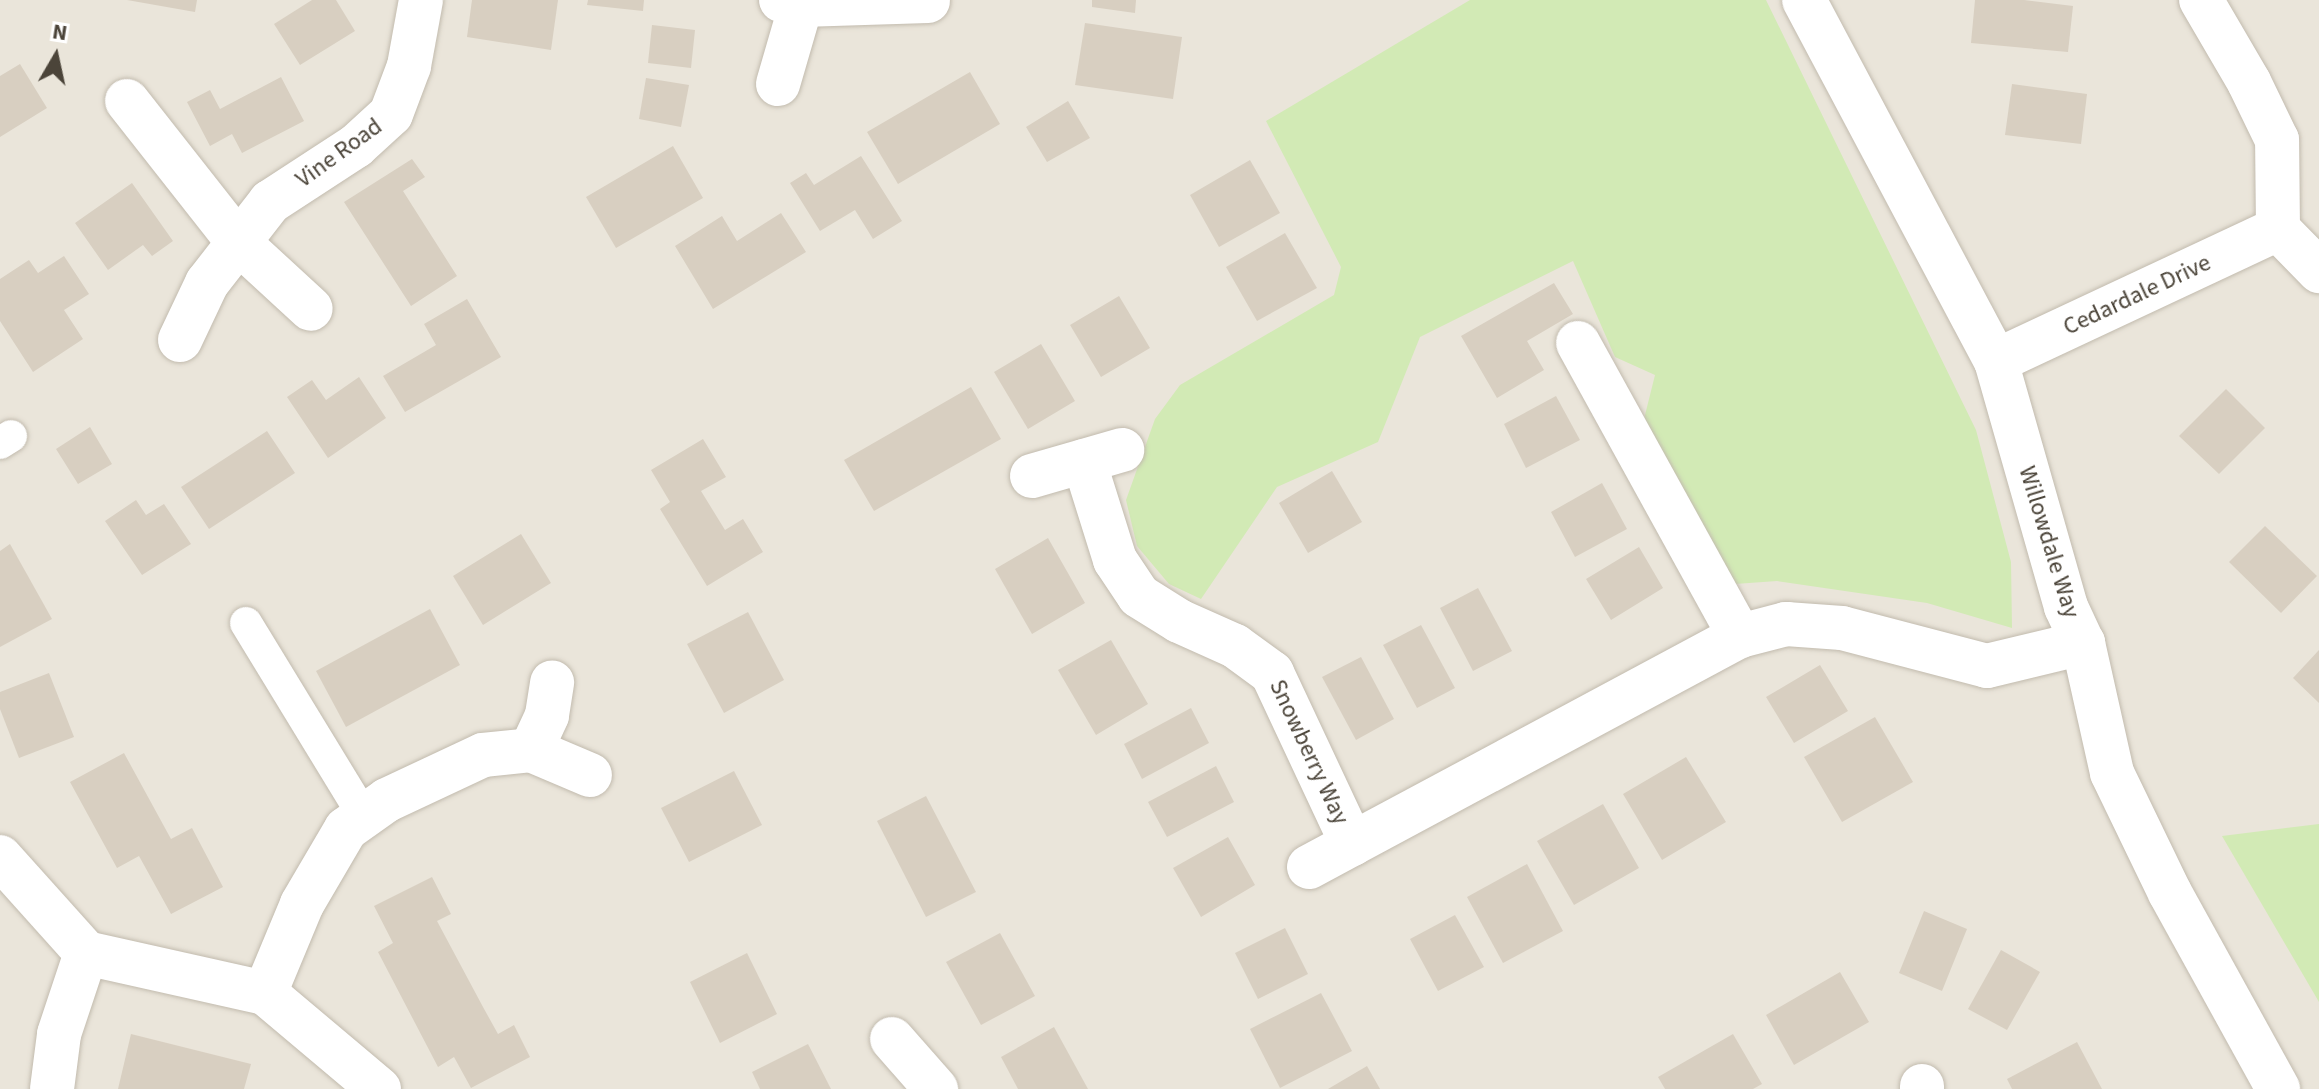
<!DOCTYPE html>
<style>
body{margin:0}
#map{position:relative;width:2319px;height:1089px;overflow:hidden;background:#f6f3ec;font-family:"Source Sans 3",sans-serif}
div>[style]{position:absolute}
.residential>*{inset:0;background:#eae5da}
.green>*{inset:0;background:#d2eab5}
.building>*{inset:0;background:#d8cfc1}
.roads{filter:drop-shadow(0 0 2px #c2bbae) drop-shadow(0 0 2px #c2bbae)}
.service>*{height:32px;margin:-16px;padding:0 16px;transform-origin:16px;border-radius:16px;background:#fff}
.minor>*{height:44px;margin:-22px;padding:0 22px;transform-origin:22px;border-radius:22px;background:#fff}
.tertiary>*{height:44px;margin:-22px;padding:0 22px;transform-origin:22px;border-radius:22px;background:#fff}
span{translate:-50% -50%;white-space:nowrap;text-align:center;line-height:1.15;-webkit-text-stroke:6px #fff;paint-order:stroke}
.street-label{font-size:24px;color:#4b4439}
.north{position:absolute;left:16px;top:16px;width:80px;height:80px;-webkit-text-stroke:6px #fff;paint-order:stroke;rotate:9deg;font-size:22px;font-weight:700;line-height:32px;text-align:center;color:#4b4439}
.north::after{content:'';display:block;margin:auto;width:28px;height:36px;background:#4b4439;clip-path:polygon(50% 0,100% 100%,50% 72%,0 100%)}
</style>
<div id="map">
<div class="residential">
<div style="clip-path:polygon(0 0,2319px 0,2319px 1089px,0 1089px)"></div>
</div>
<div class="green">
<div style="clip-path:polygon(1470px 0,1766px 0,1976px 430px,2011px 562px,2012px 628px,1927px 603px,1777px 581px,1735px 584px,1644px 419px,1655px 375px,1615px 357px,1573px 261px,1420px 337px,1378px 442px,1277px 487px,1201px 599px,1169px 584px,1137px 546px,1126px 500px,1155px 419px,1180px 385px,1334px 295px,1341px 267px,1266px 121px)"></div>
<div style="clip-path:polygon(2319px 824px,2319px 1002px,2222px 836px)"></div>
</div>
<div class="building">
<div style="clip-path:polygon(127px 0,197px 0,195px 12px)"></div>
<div style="clip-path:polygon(312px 0,336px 0,355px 31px,300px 65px,274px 24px)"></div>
<div style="clip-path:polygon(472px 0,558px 0,551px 50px,467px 37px)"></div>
<div style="clip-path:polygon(588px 0,644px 0,643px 11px,587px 5px)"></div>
<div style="clip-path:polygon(1092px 0,1136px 0,1135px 13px,1092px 7px)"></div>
<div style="clip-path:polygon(1975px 0,2024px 0,2073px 6px,2068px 52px,1971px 43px)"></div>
<div style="clip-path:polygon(1085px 23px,1182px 37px,1173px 99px,1075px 85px)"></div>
<div style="clip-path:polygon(652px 25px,695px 30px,691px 68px,648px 63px)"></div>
<div style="clip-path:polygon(20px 64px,47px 108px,0 137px,0 76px)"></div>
<div style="clip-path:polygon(970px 72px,1000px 124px,898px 184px,867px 132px)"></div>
<div style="clip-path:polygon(281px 77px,304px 121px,242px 153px,232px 134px,210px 146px,187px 102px,210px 90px,220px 109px)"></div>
<div style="clip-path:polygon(646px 78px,689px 85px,681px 127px,639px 119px)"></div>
<div style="clip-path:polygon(2012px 84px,2087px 94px,2081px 144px,2005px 135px)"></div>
<div style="clip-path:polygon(1068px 101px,1090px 138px,1047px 162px,1026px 127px)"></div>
<div style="clip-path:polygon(673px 146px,703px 198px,616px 248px,586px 197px)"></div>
<div style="clip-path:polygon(861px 156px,902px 221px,873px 239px,855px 210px,820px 231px,790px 183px,806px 173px,814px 185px)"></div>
<div style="clip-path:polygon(412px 159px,425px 177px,403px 191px,457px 276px,411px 306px,344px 202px)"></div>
<div style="clip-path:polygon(1250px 160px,1280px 213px,1219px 247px,1190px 195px)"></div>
<div style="clip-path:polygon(132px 183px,173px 241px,152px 256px,143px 245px,108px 270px,75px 223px)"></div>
<div style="clip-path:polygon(781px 213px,806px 252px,713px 309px,675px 246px,722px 216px,737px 241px)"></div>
<div style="clip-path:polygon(1285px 233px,1317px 288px,1257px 321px,1226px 267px)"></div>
<div style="clip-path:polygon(64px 256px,89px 294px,64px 310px,83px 339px,33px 372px,0 321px,0 279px,29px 260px,38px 273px)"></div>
<div style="clip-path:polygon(1554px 283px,1573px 314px,1527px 341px,1544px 370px,1497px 398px,1461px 336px)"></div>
<div style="clip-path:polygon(1119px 296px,1150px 348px,1101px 377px,1070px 325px)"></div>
<div style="clip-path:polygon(467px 299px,501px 357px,405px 412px,383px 376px,436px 345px,424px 324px)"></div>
<div style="clip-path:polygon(1041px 344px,1075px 401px,1028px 429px,994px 372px)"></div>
<div style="clip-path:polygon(359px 377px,386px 418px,328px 458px,287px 397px,312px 380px,326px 400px)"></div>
<div style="clip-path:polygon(971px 387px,1001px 439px,874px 511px,844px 460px)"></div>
<div style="clip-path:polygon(2226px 389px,2265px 428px,2219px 474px,2179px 436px)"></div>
<div style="clip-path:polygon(1556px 396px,1580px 440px,1526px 468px,1504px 424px)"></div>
<div style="clip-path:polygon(90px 427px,112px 464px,78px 484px,56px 449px)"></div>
<div style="clip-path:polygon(267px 431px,295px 473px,209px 529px,181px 487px)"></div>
<div style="clip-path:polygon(703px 439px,726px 477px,701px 491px,725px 530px,743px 519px,763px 552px,707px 586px,660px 509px,670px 502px,651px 470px)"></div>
<div style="clip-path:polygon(1332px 471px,1362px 522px,1308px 553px,1279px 503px)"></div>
<div style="clip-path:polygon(1602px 483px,1627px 529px,1575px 557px,1551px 512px)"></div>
<div style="clip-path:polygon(136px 500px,146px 515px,164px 504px,191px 544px,142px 575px,105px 521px)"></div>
<div style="clip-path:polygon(2265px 526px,2317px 576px,2281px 613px,2229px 562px)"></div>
<div style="clip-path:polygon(521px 534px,551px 583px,483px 625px,453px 576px)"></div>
<div style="clip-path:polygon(1048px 538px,1085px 603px,1032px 634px,995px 569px)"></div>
<div style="clip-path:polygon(10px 544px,52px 619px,0 647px,0 551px)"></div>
<div style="clip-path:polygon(1639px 547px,1663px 588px,1611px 620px,1586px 579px)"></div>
<div style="clip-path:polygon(1478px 588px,1512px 651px,1473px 671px,1440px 608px)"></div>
<div style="clip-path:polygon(430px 609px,460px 665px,346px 727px,316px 671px)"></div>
<div style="clip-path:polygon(748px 612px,784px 680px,724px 713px,687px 644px)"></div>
<div style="clip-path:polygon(1421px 625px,1455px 688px,1417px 708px,1383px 645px)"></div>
<div style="clip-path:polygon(1111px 640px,1148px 704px,1096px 735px,1058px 670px)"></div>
<div style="clip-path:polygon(2319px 650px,2319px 703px,2293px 678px)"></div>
<div style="clip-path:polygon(1361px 657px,1394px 719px,1356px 740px,1322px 677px)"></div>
<div style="clip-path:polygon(1820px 665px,1848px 711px,1794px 743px,1766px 697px)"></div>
<div style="clip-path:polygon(49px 673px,74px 737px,19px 758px,0 709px,0 692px)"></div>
<div style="clip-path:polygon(1191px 708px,1209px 743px,1142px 779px,1124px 744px)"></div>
<div style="clip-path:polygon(1875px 717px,1913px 782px,1842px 822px,1804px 757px)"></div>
<div style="clip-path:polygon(124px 753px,171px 839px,192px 828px,223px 887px,171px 914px,139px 856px,117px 868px,70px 782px)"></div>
<div style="clip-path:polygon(1686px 757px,1726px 822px,1662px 860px,1623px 794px)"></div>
<div style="clip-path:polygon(1216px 766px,1234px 802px,1167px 837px,1148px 802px)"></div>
<div style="clip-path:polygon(734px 771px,762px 825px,689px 862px,661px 808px)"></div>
<div style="clip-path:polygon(926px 796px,976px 892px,926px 917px,877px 821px)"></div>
<div style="clip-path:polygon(1603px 804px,1639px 868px,1574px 905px,1537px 841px)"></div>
<div style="clip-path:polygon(1228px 837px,1255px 885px,1201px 917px,1173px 868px)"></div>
<div style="clip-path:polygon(1527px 864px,1563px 931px,1503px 963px,1467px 897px)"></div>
<div style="clip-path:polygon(432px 877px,451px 914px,437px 921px,483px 1007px,498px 1034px,514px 1025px,530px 1057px,471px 1088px,454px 1057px,438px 1067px,378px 952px,393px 943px,374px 906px)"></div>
<div style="clip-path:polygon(1924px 911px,1967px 929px,1942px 991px,1899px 973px)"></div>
<div style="clip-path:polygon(1455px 915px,1484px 967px,1438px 991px,1410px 939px)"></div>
<div style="clip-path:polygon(1285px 928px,1308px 974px,1258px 999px,1235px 953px)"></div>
<div style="clip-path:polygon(1000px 933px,1035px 996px,981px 1025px,946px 962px)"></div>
<div style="clip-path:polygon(2001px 950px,2040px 972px,2007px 1030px,1968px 1009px)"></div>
<div style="clip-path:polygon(747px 953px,777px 1014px,720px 1043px,690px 982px)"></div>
<div style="clip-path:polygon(1840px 972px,1869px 1022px,1794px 1065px,1766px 1015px)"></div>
<div style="clip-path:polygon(1321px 993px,1352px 1051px,1280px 1088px,1250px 1029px)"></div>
<div style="clip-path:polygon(1054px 1027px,1088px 1089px,1018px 1089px,1001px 1057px)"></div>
<div style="clip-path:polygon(131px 1034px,251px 1064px,244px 1089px,118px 1089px)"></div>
<div style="clip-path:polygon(1733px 1034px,1762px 1084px,1753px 1089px,1665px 1089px,1658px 1077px)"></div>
<div style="clip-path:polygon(2077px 1042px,2102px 1089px,2012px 1089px,2007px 1079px)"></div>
<div style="clip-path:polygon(808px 1044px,831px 1089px,760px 1089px,752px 1072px)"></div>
<div style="clip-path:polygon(1367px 1066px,1380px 1089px,1328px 1089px)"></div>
</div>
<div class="roads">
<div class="service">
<div style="left:0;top:443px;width:13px;rotate:-32deg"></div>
<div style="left:246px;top:623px;width:226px;rotate:58.6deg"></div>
</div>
<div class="minor">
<div style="left:781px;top:0;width:21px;rotate:14deg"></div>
<div style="left:801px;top:5px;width:127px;rotate:-1.8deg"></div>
<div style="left:778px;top:84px;width:82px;rotate:-73.8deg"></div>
<div style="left:127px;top:101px;width:178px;rotate:51.8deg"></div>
<div style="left:237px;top:241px;width:100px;rotate:42.6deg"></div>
<div style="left:2278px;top:229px;width:59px;rotate:45.7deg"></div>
<div style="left:180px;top:340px;width:63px;rotate:-64.7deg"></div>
<div style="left:207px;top:283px;width:103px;rotate:-52.1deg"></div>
<div style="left:270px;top:202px;width:103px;rotate:-33.1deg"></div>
<div style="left:356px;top:146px;width:47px;rotate:-42.4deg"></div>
<div style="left:391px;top:114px;width:51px;rotate:-69.4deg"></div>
<div style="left:409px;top:66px;width:67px;rotate:-79.7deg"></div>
<div style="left:1578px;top:343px;width:335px;rotate:61.1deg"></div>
<div style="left:1996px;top:361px;width:311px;rotate:-25.1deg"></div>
<div style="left:2278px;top:229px;width:89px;rotate:-90.6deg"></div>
<div style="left:2277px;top:140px;width:64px;rotate:-115.8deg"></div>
<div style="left:2249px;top:82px;width:95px;rotate:-120.3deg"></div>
<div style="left:1084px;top:461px;width:104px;rotate:72.6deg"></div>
<div style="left:1115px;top:560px;width:43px;rotate:56.3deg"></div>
<div style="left:1139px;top:596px;width:47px;rotate:32deg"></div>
<div style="left:1179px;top:621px;width:61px;rotate:24.1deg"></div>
<div style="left:1235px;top:646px;width:46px;rotate:36.1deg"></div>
<div style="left:1272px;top:673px;width:189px;rotate:64.9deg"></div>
<div style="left:1032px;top:476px;width:94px;rotate:-16.1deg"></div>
<div style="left:531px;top:750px;width:38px;rotate:-65deg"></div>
<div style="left:547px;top:715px;width:33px;rotate:-81deg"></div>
<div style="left:0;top:857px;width:129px;rotate:48.1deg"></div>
<div style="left:86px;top:953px;width:183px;rotate:12.6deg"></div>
<div style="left:265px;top:993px;width:149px;rotate:40.1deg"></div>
<div style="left:1309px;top:867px;width:489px;rotate:-28.2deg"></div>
<div style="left:1740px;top:636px;width:48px;rotate:-14.6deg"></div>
<div style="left:1786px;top:624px;width:56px;rotate:4.1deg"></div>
<div style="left:1842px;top:628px;width:150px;rotate:14.7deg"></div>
<div style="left:1987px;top:666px;width:99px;rotate:-13.5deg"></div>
<div style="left:265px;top:993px;width:96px;rotate:-67.4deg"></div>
<div style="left:302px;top:904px;width:87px;rotate:-59.6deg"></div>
<div style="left:346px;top:829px;width:50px;rotate:-35.3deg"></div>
<div style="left:387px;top:800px;width:106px;rotate:-25.1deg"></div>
<div style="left:483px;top:755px;width:48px;rotate:-5.9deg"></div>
<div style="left:531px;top:750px;width:64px;rotate:23deg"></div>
<div style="left:892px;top:1039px;width:67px;rotate:48.7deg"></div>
<div style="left:52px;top:1089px;width:55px;rotate:-82.7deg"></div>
<div style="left:59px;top:1034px;width:85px;rotate:-71.6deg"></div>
<div style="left:1922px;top:1089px;width:3px;rotate:-90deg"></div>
</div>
<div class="tertiary">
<div style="left:1804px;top:0;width:409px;rotate:62deg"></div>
<div style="left:1996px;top:361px;width:256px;rotate:74.1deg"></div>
<div style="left:2066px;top:607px;width:40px;rotate:65deg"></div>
<div style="left:2083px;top:643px;width:133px;rotate:77.4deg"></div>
<div style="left:2112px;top:773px;width:133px;rotate:64.2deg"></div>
<div style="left:2170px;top:893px;width:224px;rotate:61.1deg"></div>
</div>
</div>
<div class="street-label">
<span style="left:339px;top:153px;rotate:-36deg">Vine Road</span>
<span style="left:2137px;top:295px;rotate:-25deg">Cedardale Drive</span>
<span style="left:2049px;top:542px;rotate:73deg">Willowdale Way</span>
<span style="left:1309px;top:752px;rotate:65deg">Snowberry Way</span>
</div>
<div class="north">N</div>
</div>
